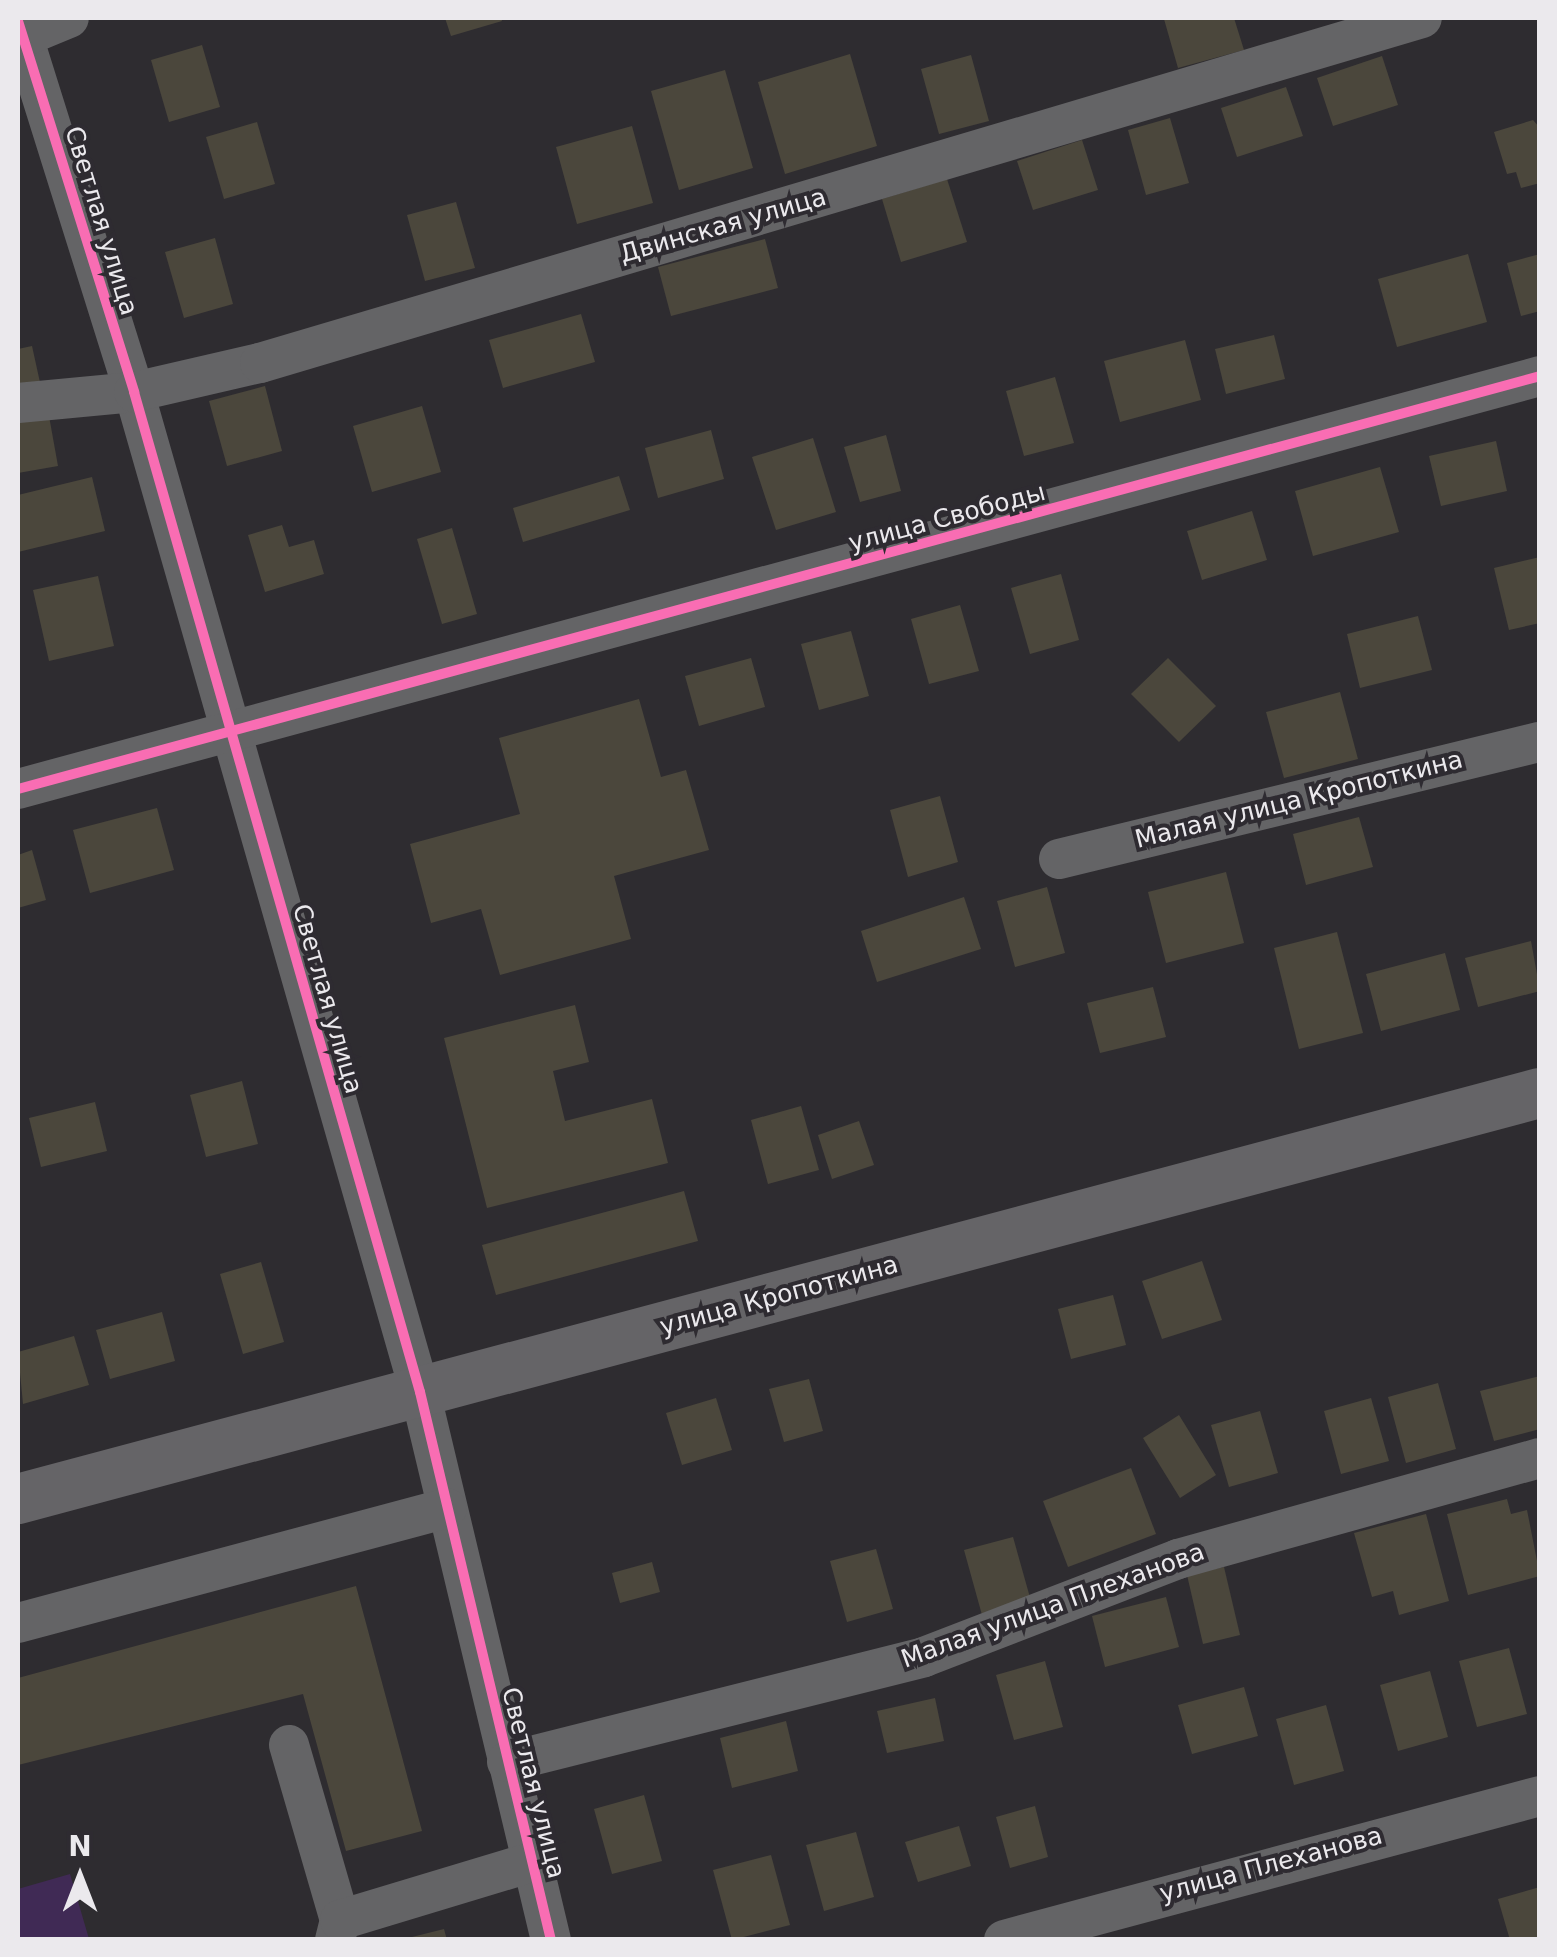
<!DOCTYPE html>
<meta charset="utf-8">
<style>
body{margin:0}
#map{position:relative;width:1557px;height:1957px;overflow:hidden;background:#2e2c30;font-family:"DejaVu Sans",sans-serif}
div>[style]{position:absolute}
.green>*{inset:0;background:#402a55}
.building>*{inset:0;background:#4b473c}
.minor>*{height:40px;margin:-20px;padding:0 20px;transform-origin:20px;border-radius:20px;background:#646466}
.major>*{height:50px;margin:-25px;padding:0 25px;transform-origin:25px;border-radius:25px;background:#656467}
.cycleway>*{height:10px;margin:-5px;padding:0 5px;transform-origin:5px;border-radius:5px;background:#f96db3}
span{translate:-50% -50%;white-space:nowrap;text-align:center;line-height:1.15;-webkit-text-stroke:8px #2e2b31;paint-order:stroke}
.street-label{font-size:25px;color:#ebe9ed}
.frame{position:absolute;inset:0;border:20px solid #ebe9ed;pointer-events:none}
.north{position:absolute;left:30px;top:1827px;width:100px;height:100px;-webkit-text-stroke:8px #2e2b31;paint-order:stroke;rotate:0deg;font-size:28px;font-weight:700;line-height:40px;text-align:center;color:#ebe9ed}
.north::after{content:'';display:block;margin:auto;width:35px;height:45px;background:#ebe9ed;clip-path:polygon(50% 0,100% 100%,50% 72%,0 100%)}
</style>
<div id="map">
<div class="green">
<div style="clip-path:polygon(70px 1874px,89px 1939px,18px 1939px,18px 1889px)"></div>
</div>
<div class="building">
<div style="clip-path:polygon(445px 18px,501px 18px,502px 21px,451px 36px)"></div>
<div style="clip-path:polygon(1234px 18px,1244px 50px,1178px 68px,1164px 19px)"></div>
<div style="clip-path:polygon(202px 45px,220px 107px,169px 122px,151px 60px)"></div>
<div style="clip-path:polygon(850px 54px,877px 146px,785px 174px,758px 82px)"></div>
<div style="clip-path:polygon(971px 55px,989px 121px,939px 134px,921px 69px)"></div>
<div style="clip-path:polygon(1382px 56px,1398px 105px,1333px 126px,1317px 78px)"></div>
<div style="clip-path:polygon(725px 70px,753px 168px,679px 190px,651px 91px)"></div>
<div style="clip-path:polygon(1286px 87px,1303px 136px,1237px 157px,1221px 108px)"></div>
<div style="clip-path:polygon(1170px 118px,1189px 183px,1146px 195px,1128px 130px)"></div>
<div style="clip-path:polygon(1533px 120px,1540px 128px,1540px 183px,1521px 188px,1516px 172px,1507px 174px,1494px 132px)"></div>
<div style="clip-path:polygon(257px 122px,275px 184px,224px 199px,206px 137px)"></div>
<div style="clip-path:polygon(632px 126px,653px 203px,577px 224px,556px 147px)"></div>
<div style="clip-path:polygon(1082px 140px,1098px 190px,1033px 210px,1017px 161px)"></div>
<div style="clip-path:polygon(947px 179px,967px 242px,901px 262px,882px 199px)"></div>
<div style="clip-path:polygon(456px 202px,475px 268px,425px 281px,407px 215px)"></div>
<div style="clip-path:polygon(215px 238px,233px 304px,184px 318px,165px 252px)"></div>
<div style="clip-path:polygon(765px 239px,778px 288px,671px 316px,658px 267px)"></div>
<div style="clip-path:polygon(1468px 254px,1487px 322px,1397px 347px,1378px 279px)"></div>
<div style="clip-path:polygon(1540px 254px,1540px 311px,1521px 316px,1507px 263px)"></div>
<div style="clip-path:polygon(581px 314px,595px 362px,503px 388px,489px 340px)"></div>
<div style="clip-path:polygon(1274px 335px,1285px 379px,1226px 394px,1215px 349px)"></div>
<div style="clip-path:polygon(1185px 340px,1201px 400px,1120px 422px,1104px 361px)"></div>
<div style="clip-path:polygon(32px 346px,41px 387px,18px 392px,18px 349px)"></div>
<div style="clip-path:polygon(1055px 377px,1074px 443px,1024px 456px,1006px 391px)"></div>
<div style="clip-path:polygon(265px 386px,282px 451px,227px 466px,209px 401px)"></div>
<div style="clip-path:polygon(422px 406px,441px 472px,372px 492px,353px 426px)"></div>
<div style="clip-path:polygon(49px 416px,58px 466px,18px 473px,18px 422px)"></div>
<div style="clip-path:polygon(711px 430px,724px 479px,658px 498px,645px 448px)"></div>
<div style="clip-path:polygon(886px 435px,901px 491px,860px 502px,844px 447px)"></div>
<div style="clip-path:polygon(813px 438px,836px 512px,776px 530px,752px 457px)"></div>
<div style="clip-path:polygon(1496px 441px,1507px 491px,1441px 506px,1429px 456px)"></div>
<div style="clip-path:polygon(1380px 467px,1399px 532px,1313px 556px,1295px 491px)"></div>
<div style="clip-path:polygon(619px 476px,630px 510px,523px 542px,513px 508px)"></div>
<div style="clip-path:polygon(92px 477px,105px 531px,18px 552px,18px 495px)"></div>
<div style="clip-path:polygon(1252px 511px,1267px 560px,1202px 580px,1187px 531px)"></div>
<div style="clip-path:polygon(282px 525px,289px 547px,314px 540px,324px 574px,265px 592px,248px 535px)"></div>
<div style="clip-path:polygon(452px 528px,477px 614px,442px 624px,417px 539px)"></div>
<div style="clip-path:polygon(1540px 557px,1540px 623px,1509px 630px,1494px 568px)"></div>
<div style="clip-path:polygon(1061px 574px,1079px 640px,1030px 654px,1011px 588px)"></div>
<div style="clip-path:polygon(98px 576px,114px 646px,49px 661px,33px 590px)"></div>
<div style="clip-path:polygon(960px 605px,979px 671px,929px 684px,911px 619px)"></div>
<div style="clip-path:polygon(1418px 616px,1432px 670px,1360px 688px,1347px 634px)"></div>
<div style="clip-path:polygon(851px 631px,869px 696px,819px 710px,801px 644px)"></div>
<div style="clip-path:polygon(751px 658px,765px 707px,699px 726px,685px 676px)"></div>
<div style="clip-path:polygon(1168px 658px,1216px 706px,1179px 742px,1131px 694px)"></div>
<div style="clip-path:polygon(1340px 692px,1358px 759px,1284px 778px,1266px 712px)"></div>
<div style="clip-path:polygon(639px 699px,661px 777px,686px 770px,709px 850px,614px 876px,631px 939px,500px 975px,481px 909px,431px 923px,410px 844px,520px 814px,499px 738px)"></div>
<div style="clip-path:polygon(940px 796px,958px 862px,908px 877px,890px 810px)"></div>
<div style="clip-path:polygon(157px 808px,174px 870px,90px 893px,73px 830px)"></div>
<div style="clip-path:polygon(1359px 817px,1373px 867px,1306px 885px,1293px 834px)"></div>
<div style="clip-path:polygon(32px 850px,46px 900px,18px 908px,18px 855px)"></div>
<div style="clip-path:polygon(1226px 872px,1244px 943px,1166px 963px,1148px 892px)"></div>
<div style="clip-path:polygon(1047px 887px,1065px 953px,1015px 967px,997px 901px)"></div>
<div style="clip-path:polygon(964px 897px,981px 949px,877px 982px,861px 931px)"></div>
<div style="clip-path:polygon(1337px 932px,1363px 1033px,1299px 1049px,1274px 948px)"></div>
<div style="clip-path:polygon(1531px 941px,1540px 991px,1478px 1007px,1465px 958px)"></div>
<div style="clip-path:polygon(1445px 953px,1460px 1010px,1381px 1031px,1366px 974px)"></div>
<div style="clip-path:polygon(1153px 987px,1166px 1037px,1100px 1053px,1087px 1003px)"></div>
<div style="clip-path:polygon(575px 1005px,589px 1062px,553px 1071px,565px 1121px,652px 1099px,668px 1163px,487px 1208px,444px 1038px)"></div>
<div style="clip-path:polygon(242px 1081px,258px 1144px,206px 1157px,190px 1095px)"></div>
<div style="clip-path:polygon(95px 1102px,107px 1151px,41px 1167px,29px 1118px)"></div>
<div style="clip-path:polygon(801px 1106px,819px 1170px,768px 1184px,751px 1120px)"></div>
<div style="clip-path:polygon(859px 1121px,874px 1165px,832px 1179px,818px 1135px)"></div>
<div style="clip-path:polygon(684px 1191px,698px 1241px,496px 1295px,482px 1245px)"></div>
<div style="clip-path:polygon(1202px 1261px,1222px 1320px,1162px 1339px,1142px 1281px)"></div>
<div style="clip-path:polygon(261px 1262px,284px 1342px,243px 1354px,220px 1274px)"></div>
<div style="clip-path:polygon(1113px 1295px,1126px 1345px,1071px 1359px,1058px 1309px)"></div>
<div style="clip-path:polygon(162px 1312px,175px 1361px,110px 1379px,96px 1330px)"></div>
<div style="clip-path:polygon(74px 1336px,89px 1385px,23px 1404px,18px 1352px)"></div>
<div style="clip-path:polygon(1540px 1376px,1540px 1429px,1494px 1441px,1480px 1391px)"></div>
<div style="clip-path:polygon(809px 1379px,823px 1431px,784px 1442px,769px 1389px)"></div>
<div style="clip-path:polygon(1438px 1383px,1456px 1449px,1406px 1463px,1388px 1397px)"></div>
<div style="clip-path:polygon(716px 1398px,732px 1450px,682px 1465px,666px 1413px)"></div>
<div style="clip-path:polygon(1371px 1398px,1389px 1461px,1341px 1474px,1324px 1411px)"></div>
<div style="clip-path:polygon(1260px 1411px,1278px 1473px,1229px 1487px,1211px 1425px)"></div>
<div style="clip-path:polygon(1179px 1415px,1216px 1475px,1180px 1498px,1143px 1438px)"></div>
<div style="clip-path:polygon(1131px 1468px,1156px 1534px,1068px 1567px,1043px 1501px)"></div>
<div style="clip-path:polygon(1507px 1499px,1511px 1514px,1527px 1510px,1540px 1576px,1468px 1595px,1447px 1514px)"></div>
<div style="clip-path:polygon(1426px 1514px,1449px 1601px,1399px 1615px,1393px 1591px,1372px 1597px,1354px 1533px)"></div>
<div style="clip-path:polygon(1013px 1537px,1031px 1601px,982px 1615px,964px 1550px)"></div>
<div style="clip-path:polygon(876px 1549px,893px 1609px,847px 1622px,830px 1561px)"></div>
<div style="clip-path:polygon(652px 1562px,660px 1592px,620px 1603px,612px 1573px)"></div>
<div style="clip-path:polygon(1224px 1567px,1240px 1635px,1203px 1644px,1187px 1575px)"></div>
<div style="clip-path:polygon(356px 1586px,422px 1831px,346px 1851px,303px 1694px,18px 1765px,18px 1678px)"></div>
<div style="clip-path:polygon(1166px 1597px,1179px 1647px,1105px 1667px,1092px 1616px)"></div>
<div style="clip-path:polygon(1509px 1648px,1527px 1714px,1477px 1727px,1459px 1661px)"></div>
<div style="clip-path:polygon(1045px 1661px,1063px 1727px,1014px 1740px,996px 1675px)"></div>
<div style="clip-path:polygon(1430px 1671px,1448px 1737px,1398px 1751px,1380px 1685px)"></div>
<div style="clip-path:polygon(1244px 1687px,1258px 1736px,1192px 1754px,1178px 1705px)"></div>
<div style="clip-path:polygon(935px 1698px,944px 1741px,887px 1753px,877px 1711px)"></div>
<div style="clip-path:polygon(1326px 1705px,1344px 1771px,1294px 1785px,1276px 1719px)"></div>
<div style="clip-path:polygon(786px 1721px,798px 1771px,732px 1788px,720px 1738px)"></div>
<div style="clip-path:polygon(644px 1795px,662px 1861px,612px 1874px,594px 1809px)"></div>
<div style="clip-path:polygon(1035px 1806px,1048px 1857px,1010px 1868px,996px 1817px)"></div>
<div style="clip-path:polygon(959px 1826px,971px 1866px,918px 1882px,905px 1842px)"></div>
<div style="clip-path:polygon(856px 1832px,874px 1897px,824px 1911px,806px 1845px)"></div>
<div style="clip-path:polygon(771px 1855px,790px 1925px,732px 1940px,713px 1870px)"></div>
<div style="clip-path:polygon(1540px 1887px,1540px 1940px,1510px 1940px,1498px 1899px)"></div>
<div style="clip-path:polygon(444px 1929px,447px 1940px,408px 1940px,408px 1938px)"></div>
</div>
<div class="minor">
<div style="left:18px;top:21px;width:389px;rotate:72.6deg"></div>
<div style="left:134px;top:392px;width:1040px;rotate:74.04deg"></div>
<div style="left:420px;top:1392px;width:563px;rotate:76.56deg"></div>
<div style="left:18px;top:39px;width:55px;rotate:-22.4deg"></div>
<div style="left:18px;top:403px;width:117px;rotate:-5.4deg"></div>
<div style="left:134px;top:392px;width:129px;rotate:-13deg"></div>
<div style="left:260px;top:363px;width:1212px;rotate:-16.54deg"></div>
<div style="left:18px;top:789px;width:1577px;rotate:-15.18deg"></div>
<div style="left:1059px;top:859px;width:495px;rotate:-13.7deg"></div>
<div style="left:18px;top:1623px;width:444px;rotate:-15deg"></div>
<div style="left:289px;top:1745px;width:182px;rotate:73.8deg"></div>
<div style="left:507px;top:1762px;width:430px;rotate:-14.1deg"></div>
<div style="left:924px;top:1657px;width:272px;rotate:-21.1deg"></div>
<div style="left:1178px;top:1559px;width:376px;rotate:-15.6deg"></div>
<div style="left:335px;top:1940px;width:21px;rotate:-76deg"></div>
<div style="left:340px;top:1920px;width:201px;rotate:-16.8deg"></div>
<div style="left:1004px;top:1940px;width:555px;rotate:-15.04deg"></div>
</div>
<div class="major">
<div style="left:18px;top:1499px;width:1575px;rotate:-14.94deg"></div>
</div>
<div class="cycleway">
<div style="left:18px;top:21px;width:389px;rotate:72.6deg"></div>
<div style="left:134px;top:392px;width:1040px;rotate:74.04deg"></div>
<div style="left:420px;top:1392px;width:563px;rotate:76.56deg"></div>
<div style="left:18px;top:789px;width:1577px;rotate:-15.18deg"></div>
</div>
<div class="street-label">
<span style="left:101px;top:221px;rotate:73deg">Светлая улица</span>
<span style="left:723px;top:226px;rotate:-16deg">Двинская улица</span>
<span style="left:947px;top:518px;rotate:-15deg">улица Свободы</span>
<span style="left:1299px;top:800px;rotate:-14deg">Малая улица Кропоткина</span>
<span style="left:327px;top:999px;rotate:74deg">Светлая улица</span>
<span style="left:779px;top:1296px;rotate:-15deg">улица Кропоткина</span>
<span style="left:1053px;top:1606px;rotate:-20deg">Малая улица Плеханова</span>
<span style="left:533px;top:1783px;rotate:76deg">Светлая улица</span>
<span style="left:1271px;top:1865px;rotate:-15deg">улица Плеханова</span>
</div>
<div class="frame"></div>
<div class="north">N</div>
</div>
